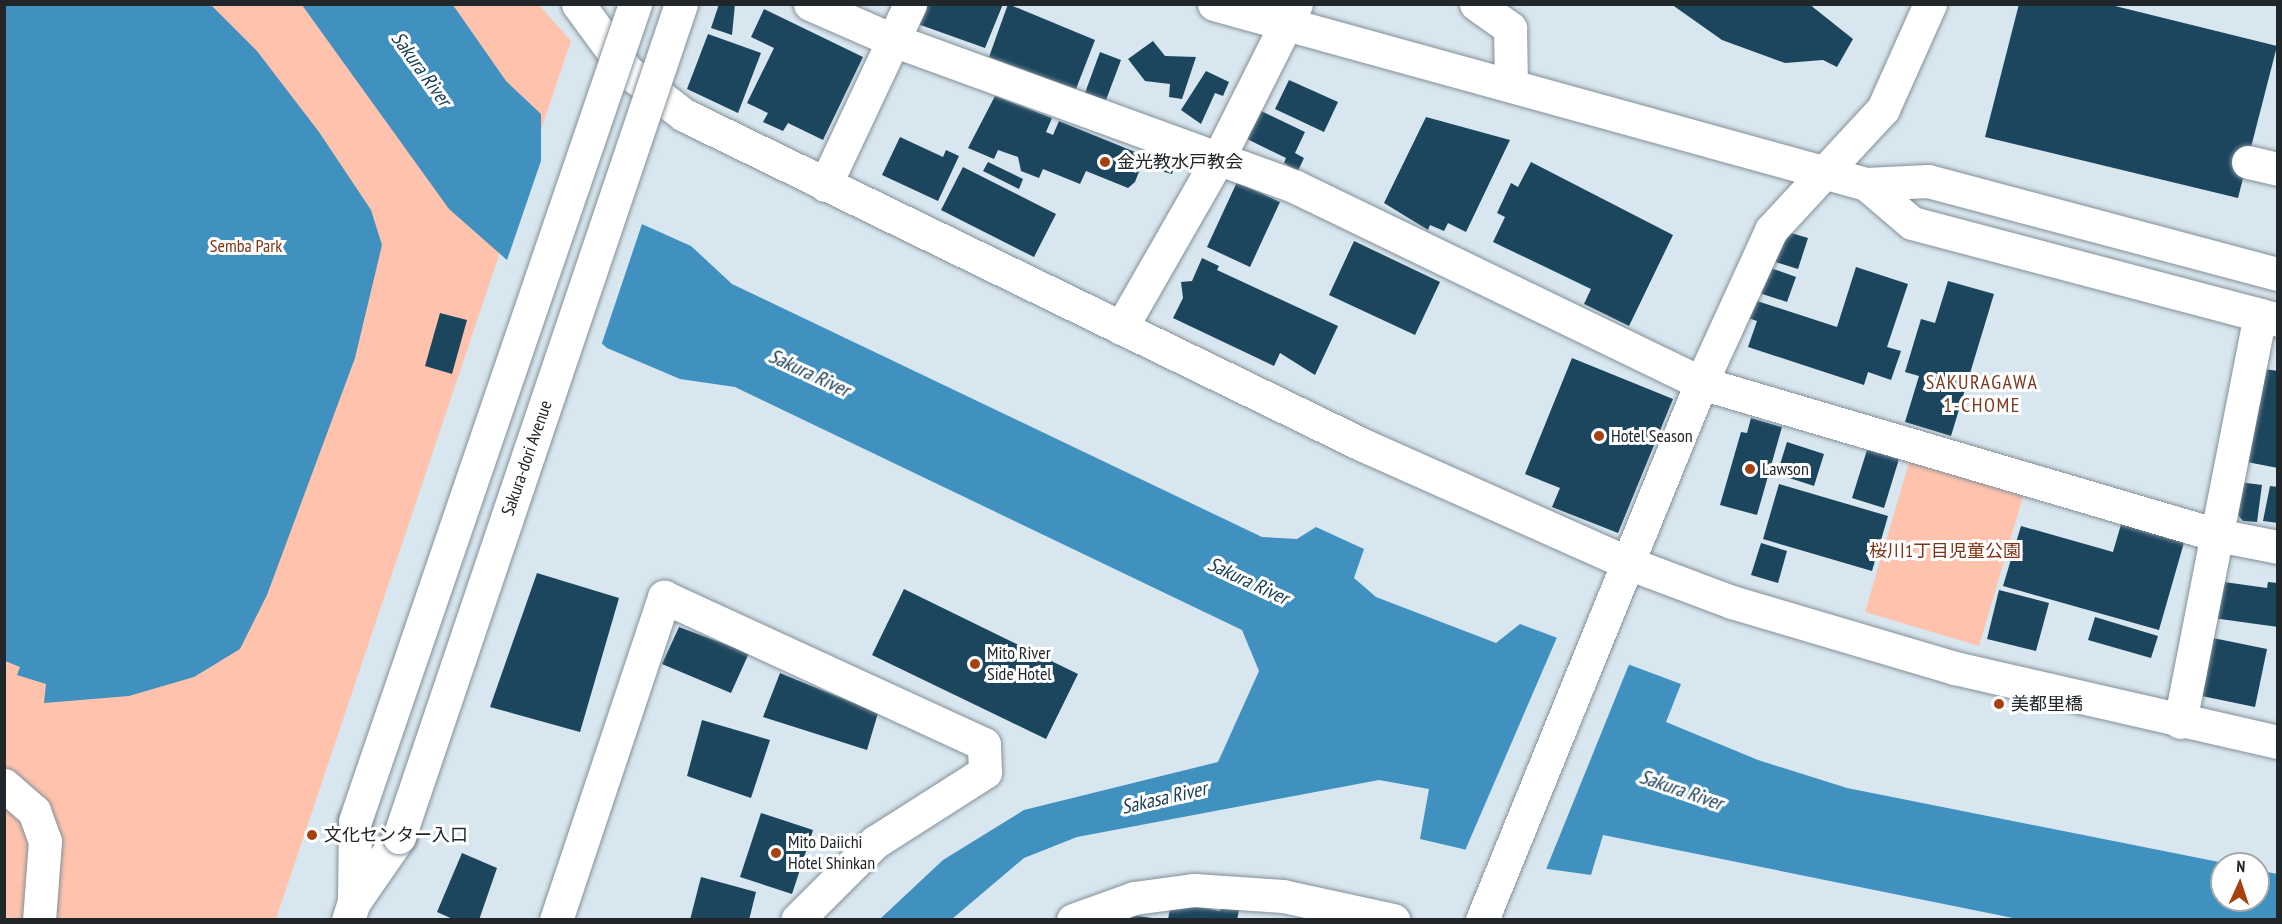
<!DOCTYPE html>
<meta charset="utf-8">
<style>
body{margin:0}
#map{position:relative;width:2282px;height:924px;overflow:hidden;background:#d8e6ef;font-family:"PT Sans Narrow","Noto Sans JP",sans-serif}
div>[style]{position:absolute}
.green>*{inset:0;background:#ffc3ad}
.water>*{inset:0;background:#4091c0}
.pier>*{inset:0;background:#d8e6ef}
.building>*{inset:0;background:#1b465e}
.roads{filter:drop-shadow(0 0 2px #839098) drop-shadow(0 0 2px #839098)}
.minor>*{height:33px;margin:-16.5px;padding:0 16.5px;transform-origin:16.5px;border-radius:16.5px;background:#fff}
.bridges{filter:drop-shadow(0 0 2px #839098) drop-shadow(0 0 2px #839098)}
.minor-bridge>*{height:33px;margin:-16.5px;padding:0 16.5px;transform-origin:16.5px;border-radius:16.5px;background:#fff}
.dots>*{width:16px;height:16px;translate:-50% -50%;box-sizing:border-box;border:3px solid #fff;border-radius:50%}
span{translate:-50% -50%;white-space:nowrap;text-align:center;line-height:1.15;-webkit-text-stroke:6px #fff;paint-order:stroke}
.poi-label{font-size:18px;color:#21262a}
.left{translate:0 -50%;text-align:left}
.park-label{font-size:18px;color:#7b3414}
.street-label{font-size:18px;color:#21262a}
.water-label{font-size:20px;color:#1d4055;font-style:italic}
.neighbourhood-label{font-size:20px;color:#7b391e;letter-spacing:1.5px}
.frame{position:absolute;inset:0;border:6px solid #21262a;pointer-events:none}
.north{position:absolute;left:2210px;top:852px;width:60px;height:60px;box-sizing:border-box;background:#fff;border:2px solid #a6a8aa;border-radius:50%;rotate:3deg;font-size:16px;font-weight:700;line-height:24px;text-align:center;color:#21262a}
.north::after{content:'';display:block;margin:auto;width:21px;height:27px;background:#a64110;clip-path:polygon(50% 0,100% 100%,50% 72%,0 100%)}
</style>
<div id="map">
<div class="green">
<div style="clip-path:polygon(5px 5px,539px 5px,571px 41px,276px 919px,5px 920px)"></div>
<div style="clip-path:polygon(1911px 456px,2025px 490px,1979px 646px,1865px 612px)"></div>
</div>
<div class="water">
<div style="clip-path:polygon(4px 5px,211px 5px,257px 51px,319px 132px,371px 210px,382px 245px,355px 358px,267px 595px,240px 649px,194px 677px,129px 696px,44px 703px,46px 684px,17px 675px,20px 667px,5px 661px)"></div>
<div style="clip-path:polygon(302px 5px,453px 5px,506px 81px,541px 114px,541px 179px,691px 246px,732px 284px,1262px 537px,1297px 539px,1316px 527px,1364px 549px,1354px 578px,1376px 597px,1496px 643px,1520px 624px,1681px 684px,1666px 722px,1758px 760px,1847px 788px,2229px 864px,2222px 864px,2222px 900px,2258px 900px,2258px 870px,2277px 874px,2277px 919px,2018px 919px,1603px 835px,1591px 875px,1548px 869px,1420px 839px,1429px 789px,1379px 780px,1077px 837px,1024px 858px,952px 919px,880px 919px,943px 860px,1024px 810px,1218px 762px,1259px 671px,1242px 630px,735px 387px,680px 379px,607px 348px,449px 209px)"></div>
</div>
<div class="pier">
<div style="clip-path:polygon(544px 152px,544px 177px,644px 218px,601px 346px,505px 266px)"></div>
<div style="clip-path:polygon(1558px 635px,1630px 662px,1545px 872px,1464px 853px)"></div>
</div>
<div class="building">
<div style="clip-path:polygon(719px 4px,735px 4px,732px 35px,711px 28px)"></div>
<div style="clip-path:polygon(924px 4px,1003px 4px,985px 48px,915px 23px)"></div>
<div style="clip-path:polygon(1008px 4px,1095px 40px,1076px 89px,989px 57px)"></div>
<div style="clip-path:polygon(1671px 4px,1809px 4px,1853px 39px,1837px 67px,1823px 60px,1785px 63px,1722px 40px)"></div>
<div style="clip-path:polygon(2019px 4px,2107px 4px,2277px 46px,2238px 198px,1985px 137px)"></div>
<div style="clip-path:polygon(764px 9px,863px 57px,823px 140px,788px 123px,783px 131px,763px 122px,768px 113px,747px 103px,774px 48px,751px 37px)"></div>
<div style="clip-path:polygon(708px 34px,761px 53px,738px 113px,687px 89px)"></div>
<div style="clip-path:polygon(1153px 41px,1165px 56px,1196px 57px,1182px 99px,1169px 97px,1170px 84px,1145px 81px,1128px 59px)"></div>
<div style="clip-path:polygon(1100px 52px,1121px 60px,1106px 100px,1085px 93px)"></div>
<div style="clip-path:polygon(1206px 71px,1229px 82px,1223px 96px,1215px 93px,1201px 124px,1181px 110px)"></div>
<div style="clip-path:polygon(1289px 80px,1338px 102px,1324px 132px,1275px 109px)"></div>
<div style="clip-path:polygon(995px 96px,1052px 118px,1046px 132px,1053px 135px,1059px 121px,1145px 156px,1135px 182px,1128px 188px,1086px 171px,1080px 184px,1043px 169px,1039px 178px,1021px 171px,1018px 157px,998px 150px,994px 159px,968px 148px)"></div>
<div style="clip-path:polygon(1255px 108px,1305px 132px,1295px 153px,1304px 158px,1298px 171px,1284px 163px,1286px 158px,1241px 136px)"></div>
<div style="clip-path:polygon(1426px 117px,1510px 140px,1466px 232px,1448px 223px,1444px 231px,1430px 225px,1428px 230px,1384px 203px)"></div>
<div style="clip-path:polygon(900px 137px,943px 157px,946px 150px,959px 156px,938px 201px,882px 175px)"></div>
<div style="clip-path:polygon(1150px 155px,1176px 163px,1172px 174px,1146px 167px)"></div>
<div style="clip-path:polygon(988px 162px,1023px 179px,1019px 189px,983px 171px)"></div>
<div style="clip-path:polygon(1531px 162px,1673px 235px,1629px 326px,1584px 304px,1591px 289px,1493px 242px,1505px 217px,1497px 213px,1511px 183px,1518px 187px)"></div>
<div style="clip-path:polygon(963px 167px,1056px 214px,1034px 257px,941px 210px)"></div>
<div style="clip-path:polygon(1237px 182px,1280px 202px,1250px 267px,1207px 247px)"></div>
<div style="clip-path:polygon(1788px 232px,1808px 238px,1798px 269px,1769px 260px)"></div>
<div style="clip-path:polygon(1354px 241px,1440px 282px,1415px 335px,1329px 295px)"></div>
<div style="clip-path:polygon(1202px 258px,1219px 266px,1217px 270px,1338px 326px,1315px 375px,1280px 353px,1274px 366px,1173px 318px,1183px 298px,1181px 282px,1192px 281px)"></div>
<div style="clip-path:polygon(1765px 266px,1796px 277px,1787px 302px,1756px 292px)"></div>
<div style="clip-path:polygon(1856px 267px,1908px 284px,1887px 347px,1901px 351px,1891px 380px,1868px 372px,1864px 385px,1748px 347px,1757px 321px,1745px 317px,1751px 299px,1837px 327px)"></div>
<div style="clip-path:polygon(1948px 281px,1994px 294px,1951px 436px,1905px 422px,1919px 376px,1905px 372px,1921px 319px,1935px 323px)"></div>
<div style="clip-path:polygon(440px 313px,467px 320px,452px 374px,425px 366px)"></div>
<div style="clip-path:polygon(1572px 358px,1673px 399px,1618px 533px,1552px 507px,1560px 488px,1525px 474px)"></div>
<div style="clip-path:polygon(2265px 369px,2278px 371px,2278px 468px,2247px 462px)"></div>
<div style="clip-path:polygon(1751px 418px,1782px 427px,1757px 515px,1720px 505px,1741px 432px,1747px 433px)"></div>
<div style="clip-path:polygon(1787px 442px,1824px 454px,1814px 486px,1777px 474px)"></div>
<div style="clip-path:polygon(1867px 450px,1899px 459px,1884px 508px,1852px 498px)"></div>
<div style="clip-path:polygon(2239px 482px,2262px 485px,2257px 522px,2243px 521px,2235px 512px)"></div>
<div style="clip-path:polygon(1779px 484px,1888px 516px,1872px 571px,1763px 539px)"></div>
<div style="clip-path:polygon(2270px 486px,2278px 487px,2278px 523px,2263px 521px)"></div>
<div style="clip-path:polygon(2122px 521px,2185px 539px,2159px 630px,2003px 586px,2021px 526px,2113px 552px)"></div>
<div style="clip-path:polygon(1761px 543px,1787px 551px,1778px 583px,1751px 575px)"></div>
<div style="clip-path:polygon(537px 573px,619px 598px,580px 732px,490px 707px)"></div>
<div style="clip-path:polygon(2217px 581px,2267px 588px,2268px 582px,2278px 583px,2278px 627px,2213px 618px)"></div>
<div style="clip-path:polygon(904px 589px,1078px 674px,1046px 739px,872px 655px)"></div>
<div style="clip-path:polygon(1999px 590px,2049px 603px,2036px 651px,1987px 639px)"></div>
<div style="clip-path:polygon(2095px 617px,2158px 636px,2151px 658px,2088px 640px)"></div>
<div style="clip-path:polygon(679px 627px,749px 653px,731px 693px,662px 664px)"></div>
<div style="clip-path:polygon(2208px 637px,2267px 649px,2255px 707px,2197px 695px)"></div>
<div style="clip-path:polygon(780px 673px,878px 713px,867px 750px,763px 717px)"></div>
<div style="clip-path:polygon(702px 720px,770px 740px,751px 798px,687px 776px)"></div>
<div style="clip-path:polygon(761px 813px,813px 830px,792px 894px,740px 877px)"></div>
<div style="clip-path:polygon(462px 853px,497px 868px,479px 920px,455px 920px,437px 912px)"></div>
<div style="clip-path:polygon(701px 877px,756px 892px,749px 920px,690px 920px)"></div>
<div style="clip-path:polygon(1171px 901px,1220px 911px,1222px 902px,1240px 905px,1237px 920px,1168px 920px)"></div>
<div style="clip-path:polygon(1131px 915px,1152px 918px,1152px 920px,1117px 920px)"></div>
</div>
<div class="roads">
<div class="minor">
<div style="left:578px;top:4px;width:83px;rotate:53.8deg"></div>
<div style="left:627px;top:71px;width:72px;rotate:37.7deg"></div>
<div style="left:684px;top:115px;width:755px;rotate:25.92deg"></div>
<div style="left:1363px;top:445px;width:290px;rotate:24deg"></div>
<div style="left:1628px;top:563px;width:111px;rotate:20.6deg"></div>
<div style="left:1732px;top:602px;width:233px;rotate:16.5deg"></div>
<div style="left:1955px;top:668px;width:331px;rotate:12.9deg"></div>
<div style="left:810px;top:4px;width:87px;rotate:23.6deg"></div>
<div style="left:890px;top:39px;width:432px;rotate:20deg"></div>
<div style="left:1296px;top:187px;width:450px;rotate:25.8deg"></div>
<div style="left:1701px;top:383px;width:538px;rotate:16.41deg"></div>
<div style="left:2217px;top:535px;width:62px;rotate:11.1deg"></div>
<div style="left:1214px;top:4px;width:676px;rotate:15.43deg"></div>
<div style="left:1866px;top:184px;width:62px;rotate:-2.8deg"></div>
<div style="left:1928px;top:181px;width:362px;rotate:14.9deg"></div>
<div style="left:1476px;top:4px;width:42px;rotate:35.2deg"></div>
<div style="left:1510px;top:28px;width:57px;rotate:89deg"></div>
<div style="left:2248px;top:162px;width:31px;rotate:13deg"></div>
<div style="left:1866px;top:184px;width:60px;rotate:40.3deg"></div>
<div style="left:1912px;top:223px;width:379px;rotate:14.8deg"></div>
<div style="left:825px;top:185px;width:200px;rotate:-64.8deg"></div>
<div style="left:1121px;top:328px;width:197px;rotate:-60.2deg"></div>
<div style="left:1219px;top:157px;width:171px;rotate:-63.3deg"></div>
<div style="left:2180px;top:722px;width:415px;rotate:-78.9deg"></div>
<div style="left:4px;top:785px;width:40px;rotate:41deg"></div>
<div style="left:34px;top:811px;width:32px;rotate:70deg"></div>
<div style="left:45px;top:841px;width:79px;rotate:94.3deg"></div>
<div style="left:354px;top:902px;width:81px;rotate:-89.3deg"></div>
<div style="left:348px;top:920px;width:19px;rotate:-72deg"></div>
<div style="left:354px;top:902px;width:79px;rotate:-55.3deg"></div>
<div style="left:556px;top:920px;width:341px;rotate:-71.5deg"></div>
<div style="left:664px;top:597px;width:352px;rotate:24.7deg"></div>
<div style="left:984px;top:744px;width:28px;rotate:88deg"></div>
<div style="left:985px;top:772px;width:130px;rotate:147.5deg"></div>
<div style="left:875px;top:842px;width:110px;rotate:135deg"></div>
<div style="left:1073px;top:920px;width:65px;rotate:-19.8deg"></div>
<div style="left:1134px;top:898px;width:61px;rotate:-7.6deg"></div>
<div style="left:1194px;top:890px;width:89px;rotate:3.9deg"></div>
<div style="left:1283px;top:896px;width:113px;rotate:12.3deg"></div>
<div style="left:1482px;top:920px;width:580px;rotate:-67.81deg"></div>
<div style="left:1701px;top:383px;width:168px;rotate:-65.4deg"></div>
<div style="left:1771px;top:230px;width:165px;rotate:-47.2deg"></div>
<div style="left:1883px;top:109px;width:115px;rotate:-65.9deg"></div>
</div>
</div>
<div class="bridges">
<div class="minor-bridge">
<div style="left:355px;top:821px;width:864px;rotate:-71.08deg"></div>
<div style="left:399px;top:837px;width:879px;rotate:-71.3deg"></div>
</div>
</div>
<div class="dots">
<div style="left:1105px;top:162px;background:#a64110"></div>
<div style="left:1599px;top:436px;background:#a64110"></div>
<div style="left:1750px;top:469px;background:#a64110"></div>
<div style="left:975px;top:664px;background:#a64110"></div>
<div style="left:1999px;top:704px;background:#a64110"></div>
<div style="left:312px;top:835px;background:#a64110"></div>
<div style="left:776px;top:853px;background:#a64110"></div>
</div>
<div class="poi-label">
<span class="left" style="left:1117px;top:162px">金光教水戸教会</span>
<span class="left" style="left:1611px;top:436px">Hotel Season</span>
<span class="left" style="left:1762px;top:469px">Lawson</span>
<span class="left" style="left:987px;top:664px">Mito River<br>Side Hotel</span>
<span class="left" style="left:2011px;top:704px">美都里橋</span>
<span class="left" style="left:324px;top:835px">文化センター入口</span>
<span class="left" style="left:788px;top:853px">Mito Daiichi<br>Hotel Shinkan</span>
</div>
<div class="park-label">
<span style="left:246px;top:246px">Semba Park</span>
<span style="left:1945px;top:551px">桜川1丁目児童公園</span>
</div>
<div class="street-label">
<span style="left:527px;top:458px;rotate:-71deg">Sakura-dori Avenue</span>
</div>
<div class="water-label">
<span style="left:421px;top:69px;rotate:54deg">Sakura River</span>
<span style="left:809px;top:373px;rotate:25deg">Sakura River</span>
<span style="left:1248px;top:581px;rotate:25deg">Sakura River</span>
<span style="left:1681px;top:790px;rotate:19deg">Sakura River</span>
<span style="left:1164px;top:798px;rotate:-13deg">Sakasa River</span>
</div>
<div class="neighbourhood-label">
<span style="left:1982px;top:394px">SAKURAGAWA<br>1-CHOME</span>
</div>
<div class="frame"></div>
<div class="north">N</div>
</div>
